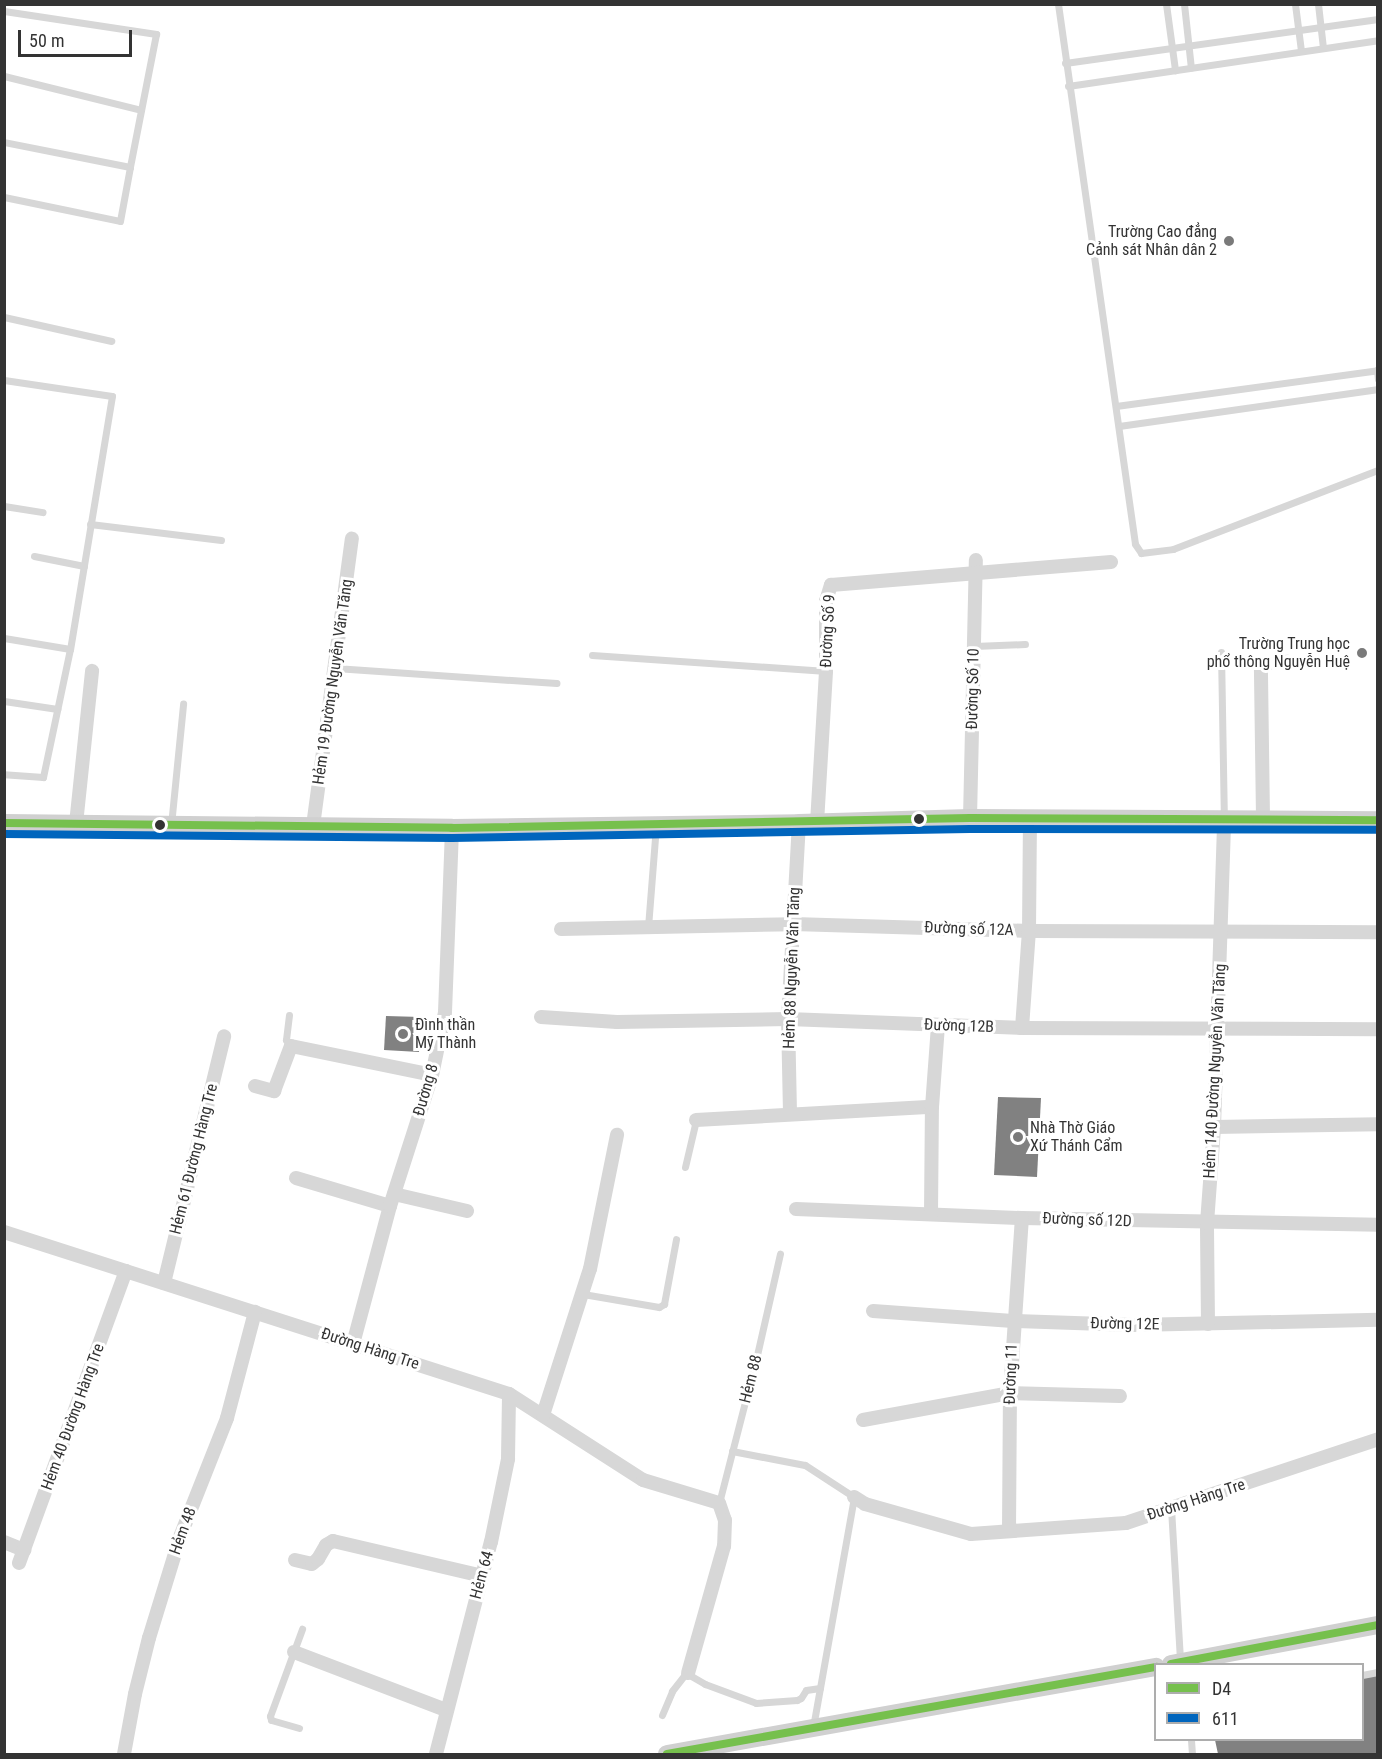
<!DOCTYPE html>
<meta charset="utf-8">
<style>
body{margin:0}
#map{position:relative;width:1382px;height:1759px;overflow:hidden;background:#fff;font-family:"Roboto Condensed",sans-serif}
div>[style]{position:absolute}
.building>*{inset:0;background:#818181}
.lane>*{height:7px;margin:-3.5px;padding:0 3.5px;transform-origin:3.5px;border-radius:3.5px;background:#d7d7d7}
.street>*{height:14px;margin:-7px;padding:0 7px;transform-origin:7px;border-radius:7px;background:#d7d7d7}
.secondary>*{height:18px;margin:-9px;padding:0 9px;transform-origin:9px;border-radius:9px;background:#d0d0d0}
.bus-1>*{height:8px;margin:-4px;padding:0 4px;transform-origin:4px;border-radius:4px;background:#76c04d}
.bus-2>*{height:8px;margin:-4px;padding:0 4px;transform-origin:4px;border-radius:4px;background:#0065bd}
.dots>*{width:16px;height:16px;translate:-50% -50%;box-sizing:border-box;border:3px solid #fff;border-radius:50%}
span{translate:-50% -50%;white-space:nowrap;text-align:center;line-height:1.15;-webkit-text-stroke:6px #fff;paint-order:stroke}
.poi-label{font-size:16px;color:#333}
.right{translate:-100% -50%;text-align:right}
.left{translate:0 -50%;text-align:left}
.street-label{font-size:16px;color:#333}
.frame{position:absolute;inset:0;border:6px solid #333;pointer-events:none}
.legend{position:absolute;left:1154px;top:1663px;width:210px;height:78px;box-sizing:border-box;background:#fff;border:2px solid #adadad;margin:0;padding:8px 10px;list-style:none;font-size:18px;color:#333}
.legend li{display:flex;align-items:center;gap:12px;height:30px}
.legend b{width:30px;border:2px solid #adadad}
.scale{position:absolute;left:18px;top:30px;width:114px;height:27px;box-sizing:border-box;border:3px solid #333;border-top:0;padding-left:8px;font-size:18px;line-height:21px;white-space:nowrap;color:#333;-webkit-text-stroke:4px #fff;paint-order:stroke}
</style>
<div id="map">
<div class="building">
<div style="clip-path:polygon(386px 1016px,421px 1017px,419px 1052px,384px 1050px)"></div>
<div style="clip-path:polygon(998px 1097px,1041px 1098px,1037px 1177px,994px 1175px)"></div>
<div style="clip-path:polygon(1378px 1675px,1378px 1754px,1218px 1754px,1215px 1740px,1362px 1740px,1362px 1678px)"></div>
</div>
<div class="lane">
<div style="left:1058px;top:4px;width:545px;rotate:81.88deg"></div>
<div style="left:1135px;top:544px;width:11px;rotate:56deg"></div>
<div style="left:1141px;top:553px;width:32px;rotate:-7deg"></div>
<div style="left:1173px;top:549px;width:220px;rotate:-21.1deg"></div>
<div style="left:1166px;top:4px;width:67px;rotate:82.2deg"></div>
<div style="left:1184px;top:4px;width:64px;rotate:83.8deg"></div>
<div style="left:1295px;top:4px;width:47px;rotate:82.7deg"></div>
<div style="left:1318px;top:4px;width:44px;rotate:83.5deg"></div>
<div style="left:4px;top:11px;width:154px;rotate:8.6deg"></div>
<div style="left:156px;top:34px;width:136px;rotate:101.1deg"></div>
<div style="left:130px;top:167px;width:128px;rotate:-168.8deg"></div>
<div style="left:1065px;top:63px;width:316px;rotate:-8deg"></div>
<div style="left:4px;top:76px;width:141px;rotate:13.9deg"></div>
<div style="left:1068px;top:86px;width:313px;rotate:-8.4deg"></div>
<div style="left:4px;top:197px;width:118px;rotate:11.7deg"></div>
<div style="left:120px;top:221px;width:55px;rotate:-79.5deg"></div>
<div style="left:4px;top:317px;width:110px;rotate:12.6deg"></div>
<div style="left:1377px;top:370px;width:9px;rotate:84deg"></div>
<div style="left:4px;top:380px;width:109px;rotate:8.4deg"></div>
<div style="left:112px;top:396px;width:256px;rotate:99.4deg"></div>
<div style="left:70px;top:649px;width:131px;rotate:101.9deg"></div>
<div style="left:43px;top:777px;width:39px;rotate:-176deg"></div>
<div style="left:1116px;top:406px;width:264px;rotate:-7.8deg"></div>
<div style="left:1119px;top:426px;width:262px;rotate:-8.1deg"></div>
<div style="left:4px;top:506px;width:39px;rotate:9deg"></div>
<div style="left:90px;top:524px;width:132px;rotate:7deg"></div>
<div style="left:34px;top:556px;width:51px;rotate:11.3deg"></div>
<div style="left:4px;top:638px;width:67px;rotate:9.5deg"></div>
<div style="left:974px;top:646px;width:51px;rotate:-2.2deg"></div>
<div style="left:1221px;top:652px;width:166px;rotate:89deg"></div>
<div style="left:592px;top:655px;width:235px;rotate:3.9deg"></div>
<div style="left:335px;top:668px;width:222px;rotate:3.9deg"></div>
<div style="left:4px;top:701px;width:54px;rotate:8.6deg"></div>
<div style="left:171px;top:825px;width:122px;rotate:-84.3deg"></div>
<div style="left:648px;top:927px;width:102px;rotate:-85.5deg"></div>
<div style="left:289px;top:1015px;width:25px;rotate:97deg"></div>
<div style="left:286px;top:1040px;width:8px;rotate:50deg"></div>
<div style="left:685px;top:1167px;width:48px;rotate:-76.8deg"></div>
<div style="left:583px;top:1294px;width:77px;rotate:9.7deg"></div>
<div style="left:659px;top:1307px;width:6px;rotate:-31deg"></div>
<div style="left:664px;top:1304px;width:66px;rotate:-79.5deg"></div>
<div style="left:732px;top:1451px;width:74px;rotate:10.9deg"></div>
<div style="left:805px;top:1465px;width:59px;rotate:33.1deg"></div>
<div style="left:854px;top:1497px;width:234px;rotate:100.1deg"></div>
<div style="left:719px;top:1503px;width:153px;rotate:-75.6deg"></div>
<div style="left:757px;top:1355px;width:104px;rotate:-77.2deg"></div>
<div style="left:1171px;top:1508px;width:152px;rotate:86.6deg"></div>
<div style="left:1362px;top:1675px;width:16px;rotate:-11deg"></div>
<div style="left:662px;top:1715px;width:26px;rotate:-67deg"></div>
<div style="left:672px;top:1691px;width:23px;rotate:-52deg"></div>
<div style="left:686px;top:1673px;width:22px;rotate:30deg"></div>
<div style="left:705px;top:1684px;width:54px;rotate:20.4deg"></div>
<div style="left:756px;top:1703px;width:41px;rotate:-4.2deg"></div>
<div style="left:797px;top:1700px;width:4px;rotate:-27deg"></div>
<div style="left:801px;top:1698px;width:9px;rotate:-58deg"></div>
<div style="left:806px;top:1690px;width:14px;rotate:-8deg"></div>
<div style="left:299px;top:1728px;width:29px;rotate:-164deg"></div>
<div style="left:271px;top:1720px;width:4px;rotate:-104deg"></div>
<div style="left:270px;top:1716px;width:93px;rotate:-69.8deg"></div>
<div style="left:1191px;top:1740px;width:14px;rotate:86deg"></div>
</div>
<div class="street">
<div style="left:970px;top:818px;width:258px;rotate:-88.7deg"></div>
<div style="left:1263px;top:818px;width:151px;rotate:-90.8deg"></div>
<div style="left:1261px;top:667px;width:6px;rotate:-39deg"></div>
<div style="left:1266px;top:663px;width:22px;rotate:-3deg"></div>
<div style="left:817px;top:823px;width:152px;rotate:-86.6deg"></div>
<div style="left:826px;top:671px;width:70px;rotate:-90deg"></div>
<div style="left:826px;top:601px;width:17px;rotate:-73deg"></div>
<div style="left:831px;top:585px;width:281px;rotate:-4.7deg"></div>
<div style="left:76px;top:824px;width:154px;rotate:-84deg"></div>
<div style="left:313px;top:826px;width:290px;rotate:-82.3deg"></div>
<div style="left:561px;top:929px;width:232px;rotate:-1.2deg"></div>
<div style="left:793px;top:924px;width:236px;rotate:1.7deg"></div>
<div style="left:1029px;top:931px;width:349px;rotate:0.2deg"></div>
<div style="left:541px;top:1017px;width:76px;rotate:3.8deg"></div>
<div style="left:617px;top:1022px;width:171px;rotate:-1deg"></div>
<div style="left:788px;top:1019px;width:234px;rotate:2.2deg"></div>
<div style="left:1022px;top:1028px;width:356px;rotate:0.2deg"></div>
<div style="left:1022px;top:1028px;width:97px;rotate:-85.9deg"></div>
<div style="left:1029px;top:931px;width:113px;rotate:-89.5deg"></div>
<div style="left:255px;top:1086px;width:20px;rotate:15deg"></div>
<div style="left:274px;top:1091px;width:48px;rotate:-69.3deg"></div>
<div style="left:291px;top:1046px;width:144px;rotate:11.6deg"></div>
<div style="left:790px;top:1113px;width:94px;rotate:-91.2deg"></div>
<div style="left:788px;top:1019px;width:196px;rotate:-86.8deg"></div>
<div style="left:696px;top:1120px;width:236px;rotate:-3.2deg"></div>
<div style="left:1214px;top:1127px;width:164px;rotate:-1deg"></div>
<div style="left:296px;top:1178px;width:98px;rotate:16.6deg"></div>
<div style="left:394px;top:1194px;width:75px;rotate:13.1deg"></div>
<div style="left:796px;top:1209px;width:226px;rotate:2.3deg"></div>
<div style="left:1022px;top:1218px;width:356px;rotate:1.1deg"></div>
<div style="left:931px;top:1214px;width:107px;rotate:-89.5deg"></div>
<div style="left:932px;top:1107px;width:81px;rotate:-85.8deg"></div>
<div style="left:4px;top:1232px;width:530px;rotate:17.79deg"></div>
<div style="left:509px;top:1394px;width:159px;rotate:32.7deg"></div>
<div style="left:643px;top:1480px;width:79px;rotate:16.8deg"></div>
<div style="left:719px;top:1503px;width:18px;rotate:71deg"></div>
<div style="left:725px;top:1520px;width:26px;rotate:92deg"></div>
<div style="left:724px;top:1546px;width:132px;rotate:105.8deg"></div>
<div style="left:164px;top:1283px;width:254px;rotate:-76.3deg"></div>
<div style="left:873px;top:1311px;width:140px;rotate:4.1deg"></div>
<div style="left:1013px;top:1321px;width:120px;rotate:1.9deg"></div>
<div style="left:1133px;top:1325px;width:245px;rotate:-1.2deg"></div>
<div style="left:1208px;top:1324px;width:101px;rotate:-90.6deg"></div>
<div style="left:1207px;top:1223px;width:96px;rotate:-85.8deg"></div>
<div style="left:1214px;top:1127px;width:309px;rotate:-88.1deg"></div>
<div style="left:353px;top:1344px;width:143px;rotate:-75deg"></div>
<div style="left:390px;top:1206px;width:138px;rotate:-72.2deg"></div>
<div style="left:432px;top:1075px;width:64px;rotate:-78.3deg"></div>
<div style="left:445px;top:1012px;width:184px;rotate:-87.8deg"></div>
<div style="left:543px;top:1415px;width:153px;rotate:-72.2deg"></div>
<div style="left:590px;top:1269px;width:137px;rotate:-78.6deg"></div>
<div style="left:863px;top:1420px;width:149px;rotate:-10.4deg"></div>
<div style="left:1010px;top:1393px;width:110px;rotate:1.6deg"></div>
<div style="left:854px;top:1497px;width:13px;rotate:32deg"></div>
<div style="left:865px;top:1504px;width:110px;rotate:15.8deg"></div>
<div style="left:971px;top:1534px;width:155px;rotate:-4.1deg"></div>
<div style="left:1126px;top:1523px;width:266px;rotate:-18.4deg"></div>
<div style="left:1009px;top:1531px;width:138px;rotate:-89.6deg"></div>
<div style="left:1010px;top:1393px;width:175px;rotate:-86.1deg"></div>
<div style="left:4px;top:1542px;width:22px;rotate:22deg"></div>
<div style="left:295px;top:1560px;width:17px;rotate:13deg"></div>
<div style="left:312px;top:1564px;width:8px;rotate:-40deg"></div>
<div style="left:318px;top:1559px;width:16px;rotate:-60deg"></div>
<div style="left:326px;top:1545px;width:8px;rotate:-30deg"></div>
<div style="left:333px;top:1541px;width:153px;rotate:13.2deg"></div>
<div style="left:19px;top:1563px;width:311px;rotate:-69.9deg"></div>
<div style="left:294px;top:1652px;width:163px;rotate:20.9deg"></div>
<div style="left:124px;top:1754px;width:61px;rotate:-79.6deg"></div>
<div style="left:135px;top:1694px;width:58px;rotate:-76deg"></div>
<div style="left:149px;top:1638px;width:106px;rotate:-72.9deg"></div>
<div style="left:180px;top:1537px;width:128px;rotate:-68.4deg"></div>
<div style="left:227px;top:1418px;width:110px;rotate:-75.2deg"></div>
<div style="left:436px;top:1754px;width:219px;rotate:-75.5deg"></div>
<div style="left:491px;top:1542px;width:85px;rotate:-78.4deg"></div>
<div style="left:508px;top:1459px;width:65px;rotate:-89.1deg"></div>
</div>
<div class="secondary">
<div style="left:4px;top:823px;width:448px;rotate:0.6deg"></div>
<div style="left:452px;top:828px;width:347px;rotate:-0.8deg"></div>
<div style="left:799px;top:823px;width:171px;rotate:-1.7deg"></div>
<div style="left:970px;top:818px;width:408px;rotate:0.3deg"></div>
<div style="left:1171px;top:1664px;width:211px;rotate:-10.7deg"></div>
<div style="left:667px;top:1754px;width:497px;rotate:-10.1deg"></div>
</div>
<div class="bus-1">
<div style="left:4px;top:823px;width:448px;rotate:0.6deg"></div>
<div style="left:452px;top:828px;width:518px;rotate:-1.11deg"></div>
<div style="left:970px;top:818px;width:408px;rotate:0.3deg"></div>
<div style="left:1171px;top:1664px;width:211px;rotate:-10.7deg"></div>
<div style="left:667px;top:1754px;width:497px;rotate:-10.1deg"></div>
</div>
<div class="bus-2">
<div style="left:4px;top:834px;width:448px;rotate:0.5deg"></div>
<div style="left:452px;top:838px;width:518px;rotate:-1deg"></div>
<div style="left:970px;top:829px;width:408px;rotate:0.1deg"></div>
</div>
<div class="dots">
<div style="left:1229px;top:241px;background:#7a7a7a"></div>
<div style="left:1362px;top:653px;background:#7a7a7a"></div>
<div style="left:919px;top:819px;background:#333"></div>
<div style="left:160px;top:825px;background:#333"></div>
<div style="left:403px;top:1034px;background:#7a7a7a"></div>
<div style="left:1018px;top:1137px;background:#7a7a7a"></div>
</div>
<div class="poi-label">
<span class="right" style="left:1217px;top:241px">Trường Cao đẳng<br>Cảnh sát Nhân dân 2</span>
<span class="right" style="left:1350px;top:653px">Trường Trung học<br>phổ thông Nguyễn Huệ</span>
<span class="left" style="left:415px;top:1034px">Đình thần<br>Mỹ Thành</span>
<span class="left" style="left:1030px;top:1137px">Nhà Thờ Giáo<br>Xứ Thánh Cẩm</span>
</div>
<div class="street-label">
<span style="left:828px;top:631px;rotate:-87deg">Đường Số 9</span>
<span style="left:333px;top:682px;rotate:-82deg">Hẻm 19 Đường Nguyễn Văn Tăng</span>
<span style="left:973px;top:689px;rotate:-89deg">Đường Số 10</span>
<span style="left:969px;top:929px;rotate:2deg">Đường số 12A</span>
<span style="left:792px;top:968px;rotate:-88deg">Hẻm 88 Nguyễn Văn Tăng</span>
<span style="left:959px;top:1026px;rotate:2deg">Đường 12B</span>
<span style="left:1215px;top:1071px;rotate:-87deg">Hẻm 140 Đường Nguyễn Văn Tăng</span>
<span style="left:426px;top:1090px;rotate:-74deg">Đường 8</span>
<span style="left:194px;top:1159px;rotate:-76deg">Hẻm 61 Đường Hàng Tre</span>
<span style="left:1087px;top:1220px;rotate:2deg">Đường số 12D</span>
<span style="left:1125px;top:1324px;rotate:1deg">Đường 12E</span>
<span style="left:370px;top:1349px;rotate:18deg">Đường Hàng Tre</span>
<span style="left:1011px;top:1374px;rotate:-88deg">Đường 11</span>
<span style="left:751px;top:1379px;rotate:-76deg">Hẻm 88</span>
<span style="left:73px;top:1417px;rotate:-70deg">Hẻm 40 Đường Hàng Tre</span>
<span style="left:1196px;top:1500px;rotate:-18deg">Đường Hàng Tre</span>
<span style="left:183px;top:1531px;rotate:-70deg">Hẻm 48</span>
<span style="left:482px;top:1575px;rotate:-75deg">Hẻm 64</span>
</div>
<div class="frame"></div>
<ul class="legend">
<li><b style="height:8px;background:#76c04d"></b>D4</li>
<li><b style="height:8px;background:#0065bd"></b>611</li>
</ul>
<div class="scale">50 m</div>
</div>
